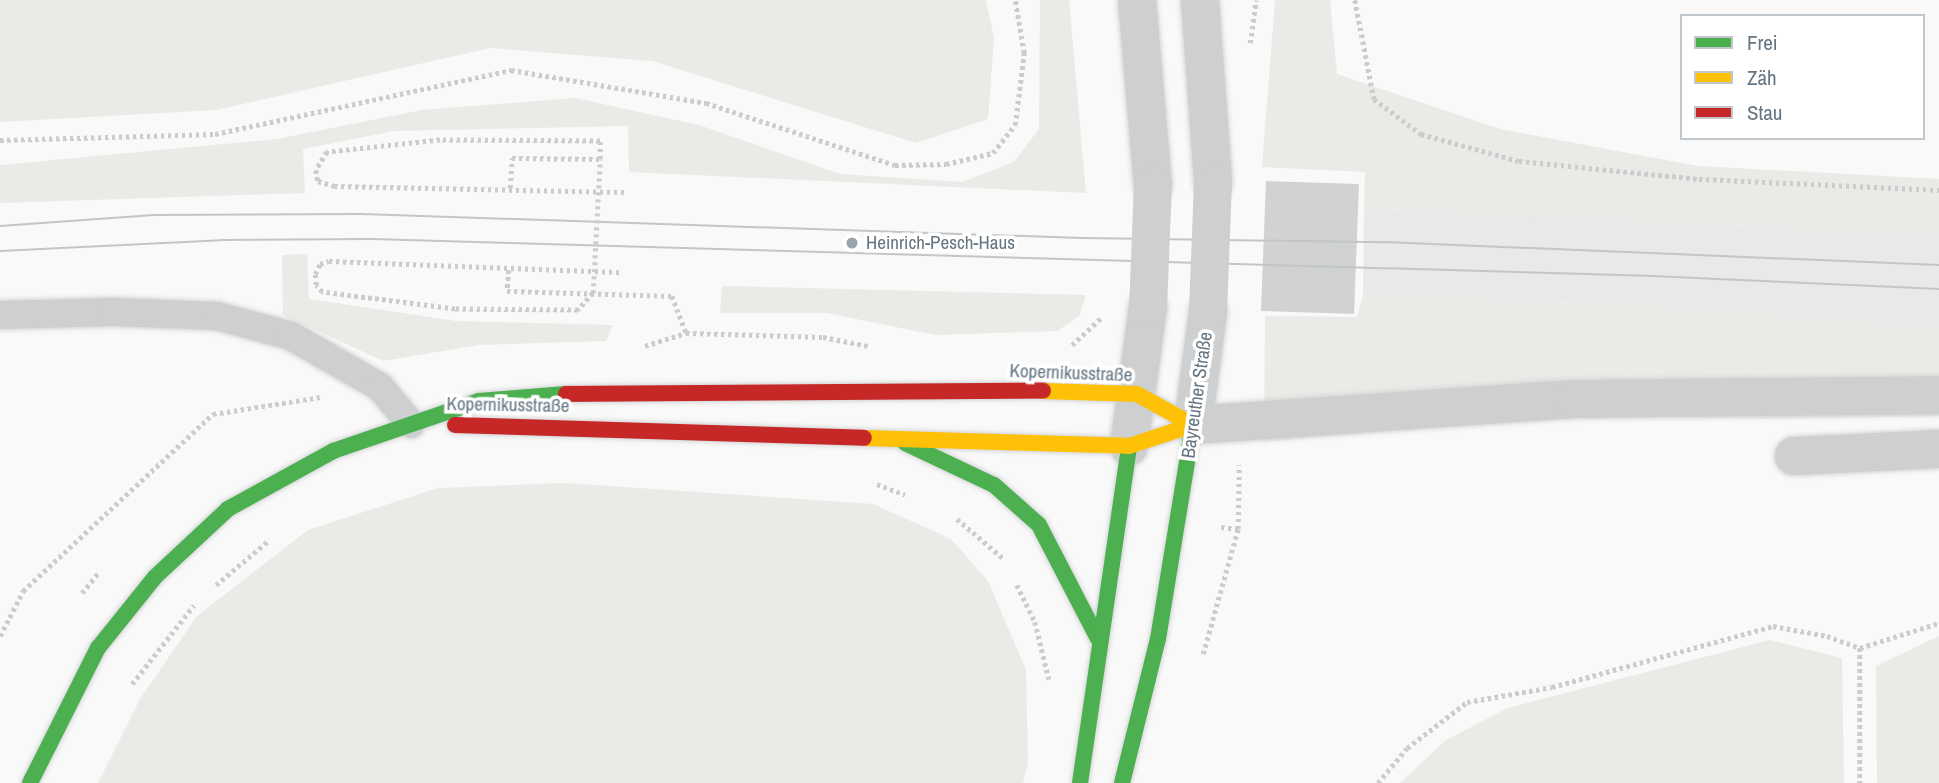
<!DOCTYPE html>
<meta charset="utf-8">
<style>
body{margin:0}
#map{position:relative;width:1939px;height:783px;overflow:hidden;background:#f9f9f9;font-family:"Archivo Narrow",sans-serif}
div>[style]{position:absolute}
.built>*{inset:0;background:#e8e9e9}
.green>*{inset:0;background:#e8ebe6}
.building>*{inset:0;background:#d0d2d3}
.path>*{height:4.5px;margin-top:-2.25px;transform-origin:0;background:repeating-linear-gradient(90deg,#cbcccd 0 3.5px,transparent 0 7px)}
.roads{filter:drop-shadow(0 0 2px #d5d6d7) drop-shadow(0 0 2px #d5d6d7)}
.lane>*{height:28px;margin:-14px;padding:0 14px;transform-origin:14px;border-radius:14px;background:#cecfd0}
.street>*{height:38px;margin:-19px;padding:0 19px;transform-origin:19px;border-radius:19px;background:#cecfd0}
.fast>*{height:16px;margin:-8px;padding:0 8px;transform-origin:8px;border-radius:8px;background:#4caf50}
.slow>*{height:16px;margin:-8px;padding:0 8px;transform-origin:8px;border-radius:8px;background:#ffc107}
.jam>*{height:16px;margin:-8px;padding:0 8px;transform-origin:8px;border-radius:8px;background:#c62828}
.tram>*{height:2px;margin:-1px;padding:0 1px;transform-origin:1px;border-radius:1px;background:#c3c5c6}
.path-bridge>*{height:4.5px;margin-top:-2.25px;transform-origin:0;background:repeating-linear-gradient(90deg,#cbcccd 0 3.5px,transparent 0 7px)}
.street-bridge>*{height:38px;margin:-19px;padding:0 19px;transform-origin:19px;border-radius:19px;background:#cecfd0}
.dots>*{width:19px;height:19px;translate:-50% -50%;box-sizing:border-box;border:4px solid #fff;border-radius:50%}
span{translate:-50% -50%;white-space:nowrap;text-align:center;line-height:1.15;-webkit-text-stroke:7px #fff;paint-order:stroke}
.poi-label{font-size:19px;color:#657683}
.left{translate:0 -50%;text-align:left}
.street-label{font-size:19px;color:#657683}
.legend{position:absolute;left:1680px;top:14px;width:245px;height:126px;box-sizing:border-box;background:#fff;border:2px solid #c1c8cd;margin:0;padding:9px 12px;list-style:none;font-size:21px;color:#657683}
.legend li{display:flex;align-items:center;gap:14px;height:35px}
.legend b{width:35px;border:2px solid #c1c8cd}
</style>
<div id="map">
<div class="built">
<div style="clip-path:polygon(1364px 208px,1939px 235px,1939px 329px,1635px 305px,1363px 295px)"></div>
</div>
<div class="green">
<div style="clip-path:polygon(0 0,986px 0,994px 38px,988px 119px,916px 143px,652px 61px,490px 48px,216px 110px,0 122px)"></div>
<div style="clip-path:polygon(1040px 0,1069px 0,1086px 193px,629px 172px,628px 126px,394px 131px,303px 149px,305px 193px,0 203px,0 165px,277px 139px,422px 110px,575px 98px,699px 125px,840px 174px,962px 182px,1014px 162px,1039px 129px)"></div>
<div style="clip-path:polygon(1275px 0,1330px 0,1337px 74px,1500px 129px,1698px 166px,1939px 179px,1939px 235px,1364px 208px,1365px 172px,1262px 167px)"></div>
<div style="clip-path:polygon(307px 254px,309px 299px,456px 321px,613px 325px,606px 341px,479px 345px,383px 361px,283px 315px,282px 255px)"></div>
<div style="clip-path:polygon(722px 286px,1086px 295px,1079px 316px,1057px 331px,935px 335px,827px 313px,720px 313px)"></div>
<div style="clip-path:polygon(1363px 295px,1635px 305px,1939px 329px,1939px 416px,1760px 419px,1579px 414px,1264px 442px,1265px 316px,1357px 317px)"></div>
<div style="clip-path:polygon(565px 483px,873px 504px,951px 539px,988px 581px,1026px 670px,1028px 764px,1023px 783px,98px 783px,140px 699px,197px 616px,308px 530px,438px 488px)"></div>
<div style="clip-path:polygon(1939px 636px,1939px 783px,1877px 783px,1876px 666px)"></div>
<div style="clip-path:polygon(1770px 640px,1842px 658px,1844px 783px,1400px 783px,1446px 740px,1508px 708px)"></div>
</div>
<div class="building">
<div style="clip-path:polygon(1266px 181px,1359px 184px,1354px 314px,1261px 311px)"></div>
</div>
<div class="path">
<div style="left:1355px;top:0;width:101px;rotate:79.1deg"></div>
<div style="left:1374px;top:99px;width:59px;rotate:36.7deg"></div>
<div style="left:1421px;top:134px;width:102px;rotate:15.4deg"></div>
<div style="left:1519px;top:161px;width:181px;rotate:5.7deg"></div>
<div style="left:1699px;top:179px;width:240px;rotate:2.6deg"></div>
<div style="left:1250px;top:43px;width:43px;rotate:-82.1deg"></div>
<div style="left:0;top:140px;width:215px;rotate:-1.6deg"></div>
<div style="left:215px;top:134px;width:303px;rotate:-12.2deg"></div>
<div style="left:511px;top:70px;width:198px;rotate:9.6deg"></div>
<div style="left:706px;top:103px;width:199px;rotate:18.2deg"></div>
<div style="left:895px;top:165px;width:51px;rotate:-1.1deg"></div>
<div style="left:946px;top:164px;width:48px;rotate:-13.2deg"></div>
<div style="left:993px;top:153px;width:36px;rotate:-52deg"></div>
<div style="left:1015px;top:125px;width:73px;rotate:-82.9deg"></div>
<div style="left:1024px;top:53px;width:54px;rotate:-99.6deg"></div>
<div style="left:510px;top:188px;width:30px;rotate:-86deg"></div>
<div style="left:512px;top:158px;width:88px;rotate:0.7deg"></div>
<div style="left:600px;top:159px;width:18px;rotate:-90deg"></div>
<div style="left:600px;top:141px;width:160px;rotate:-179.6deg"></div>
<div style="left:440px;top:140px;width:114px;rotate:173.9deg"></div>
<div style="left:327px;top:152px;width:21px;rotate:121deg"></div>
<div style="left:316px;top:170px;width:11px;rotate:80deg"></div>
<div style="left:318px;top:181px;width:17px;rotate:17deg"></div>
<div style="left:334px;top:186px;width:290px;rotate:1.2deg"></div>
<div style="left:509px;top:270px;width:21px;rotate:95deg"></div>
<div style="left:507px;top:291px;width:165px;rotate:1.7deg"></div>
<div style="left:672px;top:296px;width:40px;rotate:69deg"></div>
<div style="left:593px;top:293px;width:23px;rotate:131deg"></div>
<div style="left:578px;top:310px;width:123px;rotate:-179.5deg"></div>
<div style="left:455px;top:309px;width:134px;rotate:-172.7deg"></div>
<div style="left:322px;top:292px;width:9px;rotate:-131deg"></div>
<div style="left:316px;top:285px;width:11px;rotate:-95deg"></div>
<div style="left:315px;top:274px;width:11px;rotate:-63deg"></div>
<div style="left:320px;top:264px;width:9px;rotate:-18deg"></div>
<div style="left:329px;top:261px;width:293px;rotate:2.2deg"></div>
<div style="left:1072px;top:345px;width:40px;rotate:-43deg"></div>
<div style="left:645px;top:346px;width:43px;rotate:-17.6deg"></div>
<div style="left:686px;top:333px;width:137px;rotate:1.7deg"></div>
<div style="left:823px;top:337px;width:46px;rotate:11.3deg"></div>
<div style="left:877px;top:484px;width:30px;rotate:21deg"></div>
<div style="left:957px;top:519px;width:62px;rotate:40.4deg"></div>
<div style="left:1221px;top:527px;width:17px;rotate:7deg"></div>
<div style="left:216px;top:585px;width:68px;rotate:-40.2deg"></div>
<div style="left:1017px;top:585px;width:41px;rotate:64.1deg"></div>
<div style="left:1035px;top:622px;width:59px;rotate:76.2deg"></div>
<div style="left:82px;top:593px;width:27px;rotate:-51deg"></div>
<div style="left:0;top:636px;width:51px;rotate:-62.9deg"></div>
<div style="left:23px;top:591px;width:260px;rotate:-43deg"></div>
<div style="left:213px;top:414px;width:108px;rotate:-9deg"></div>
<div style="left:1860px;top:648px;width:83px;rotate:-17.6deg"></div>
<div style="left:1203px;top:654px;width:130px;rotate:-74.4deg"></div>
<div style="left:1238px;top:529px;width:64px;rotate:-89.1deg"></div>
<div style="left:132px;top:684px;width:100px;rotate:-51.9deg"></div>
<div style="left:1378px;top:783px;width:45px;rotate:-50.4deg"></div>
<div style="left:1407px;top:748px;width:76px;rotate:-37.5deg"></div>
<div style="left:1467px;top:702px;width:86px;rotate:-10deg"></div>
<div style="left:1552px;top:687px;width:229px;rotate:-15.4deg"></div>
<div style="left:1773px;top:626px;width:55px;rotate:10.5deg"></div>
<div style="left:1827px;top:636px;width:35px;rotate:20deg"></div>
<div style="left:1860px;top:648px;width:135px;rotate:90deg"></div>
</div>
<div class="roads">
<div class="lane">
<div style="left:0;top:315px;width:114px;rotate:-1.5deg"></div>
<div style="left:114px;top:312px;width:103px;rotate:2.2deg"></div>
<div style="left:217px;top:316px;width:77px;rotate:15.1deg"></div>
<div style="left:291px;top:336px;width:103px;rotate:29.8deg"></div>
<div style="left:380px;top:387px;width:48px;rotate:50deg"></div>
</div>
<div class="street">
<div style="left:1137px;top:0;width:186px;rotate:85.1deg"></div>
<div style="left:1200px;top:0;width:183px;rotate:85.9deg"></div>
<div style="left:1208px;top:312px;width:114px;rotate:97.6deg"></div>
<div style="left:1193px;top:425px;width:382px;rotate:-3.9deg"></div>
<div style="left:1574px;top:399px;width:365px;rotate:-0.6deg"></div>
<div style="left:1129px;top:446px;width:139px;rotate:-82.2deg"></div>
<div style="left:1794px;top:456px;width:145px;rotate:-2.8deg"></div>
</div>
<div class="fast">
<div style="left:905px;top:443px;width:98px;rotate:25.3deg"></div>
<div style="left:994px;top:485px;width:60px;rotate:41.6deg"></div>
<div style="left:1039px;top:525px;width:128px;rotate:62.6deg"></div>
<div style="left:30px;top:783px;width:151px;rotate:-63.3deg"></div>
<div style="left:98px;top:648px;width:91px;rotate:-51.2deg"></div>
<div style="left:155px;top:577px;width:100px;rotate:-43deg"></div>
<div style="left:228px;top:509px;width:120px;rotate:-28.9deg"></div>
<div style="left:333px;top:451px;width:154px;rotate:-18.9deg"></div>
<div style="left:479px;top:401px;width:87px;rotate:-4.6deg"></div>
<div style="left:1080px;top:783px;width:341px;rotate:-81.7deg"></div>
<div style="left:1122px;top:783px;width:148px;rotate:-76deg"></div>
<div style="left:1158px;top:639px;width:217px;rotate:-80.7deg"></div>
</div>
<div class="slow">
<div style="left:1043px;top:391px;width:94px;rotate:1.8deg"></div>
<div style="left:1137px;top:394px;width:64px;rotate:29deg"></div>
<div style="left:864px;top:438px;width:265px;rotate:1.7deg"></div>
<div style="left:1129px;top:446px;width:67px;rotate:-18.2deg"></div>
</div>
<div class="jam">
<div style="left:566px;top:394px;width:477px;rotate:-0.4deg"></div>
<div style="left:455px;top:425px;width:409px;rotate:1.8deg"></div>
</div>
</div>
<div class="tram">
<div style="left:0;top:226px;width:154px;rotate:-4.1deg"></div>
<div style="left:154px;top:215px;width:208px;rotate:-0.3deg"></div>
<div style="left:362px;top:214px;width:721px;rotate:1.91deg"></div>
<div style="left:1083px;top:238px;width:301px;rotate:0.8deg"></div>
<div style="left:1384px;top:242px;width:555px;rotate:2.37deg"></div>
<div style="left:0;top:251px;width:221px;rotate:-2.8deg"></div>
<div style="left:221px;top:240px;width:151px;rotate:-0.4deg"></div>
<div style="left:372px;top:239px;width:1282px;rotate:1.65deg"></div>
<div style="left:1653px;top:276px;width:286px;rotate:2.6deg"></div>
</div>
<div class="path-bridge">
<div style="left:593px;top:293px;width:134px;rotate:-87deg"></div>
</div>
<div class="street-bridge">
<div style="left:1148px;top:308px;width:123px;rotate:-87.7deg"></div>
<div style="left:1208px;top:312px;width:129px;rotate:-87.8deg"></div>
</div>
<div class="dots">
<div style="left:852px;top:243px;background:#99a4ac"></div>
</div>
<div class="poi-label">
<span class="left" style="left:866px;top:243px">Heinrich-Pesch-Haus</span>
</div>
<div class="street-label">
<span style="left:1071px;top:373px;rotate:2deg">Kopernikusstraße</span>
<span style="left:1197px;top:395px;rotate:-82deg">Bayreuther Straße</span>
<span style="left:508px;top:405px;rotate:1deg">Kopernikusstraße</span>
</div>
<ul class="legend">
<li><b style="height:9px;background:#4caf50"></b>Frei</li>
<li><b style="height:9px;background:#ffc107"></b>Zäh</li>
<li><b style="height:9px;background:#c62828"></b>Stau</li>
</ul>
</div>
